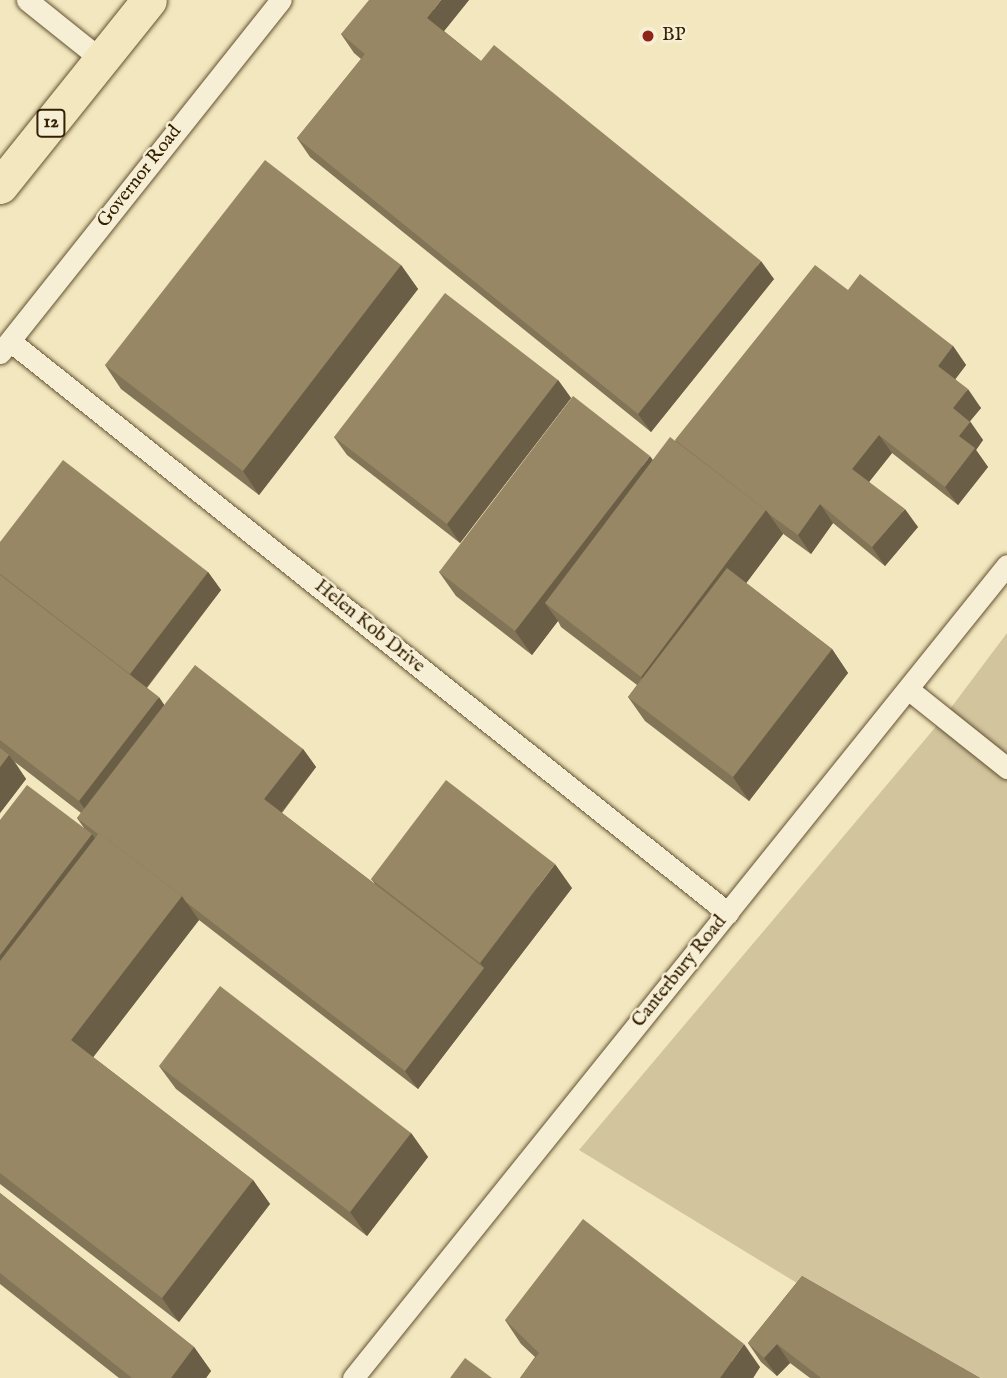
<!DOCTYPE html>
<style>
body{margin:0}
#map{position:relative;width:1007px;height:1378px;overflow:hidden;background:#f2e7be;font-family:"IM FELL English",serif}
div>[style]{position:absolute}
.green>*{inset:0;background:#d2c59e}
.roads{filter:drop-shadow(0 0 2px #645232) drop-shadow(0 0 2px #645232)}
.street>*{height:21px;margin:-10.5px;padding:0 10.5px;transform-origin:10.5px;border-radius:10.5px;background:#f7efd5}
.primary>*{height:35px;margin:-17.5px;padding:0 17.5px;transform-origin:17.5px;border-radius:17.5px;background:#f2e7be}
.wall>*{inset:0;background:#827456}
.shaded-wall>*{inset:0;background:#6a5e46}
.building>*{inset:0;background:#978764}
.dots>*{width:19px;height:19px;translate:-50% -50%;box-sizing:border-box;border:4px solid #f7efd5;border-radius:50%}
span{translate:-50% -50%;white-space:nowrap;text-align:center;line-height:1.15;-webkit-text-stroke:5px #f7efd5;paint-order:stroke}
.shield-label span{padding:2px 5px;background:#f7efd5;border:2px solid;border-radius:5px;-webkit-text-stroke-width:0}
.shield-label{font-size:18px;color:#342003;font-weight:700}
.poi-label{font-size:19px;color:#342003}
.left{translate:0 -50%;text-align:left}
.street-label{font-size:19px;color:#342003}
</style>
<div id="map">
<div class="green">
<div style="clip-path:polygon(1007px 633px,1007px 1378px,961px 1378px,815px 1294px,579px 1150px,944px 717px)"></div>
</div>
<div class="roads">
<div class="street">
<div style="left:27px;top:0;width:96px;rotate:38.7deg"></div>
<div style="left:10px;top:341px;width:918px;rotate:38.54deg"></div>
<div style="left:0;top:353px;width:451px;rotate:-51.5deg"></div>
<div style="left:908px;top:689px;width:127px;rotate:38.6deg"></div>
<div style="left:353px;top:1378px;width:1043px;rotate:-51.19deg"></div>
</div>
<div class="primary">
<div style="left:0;top:186px;width:238px;rotate:-51.3deg"></div>
</div>
</div>
<div class="wall">
<div style="clip-path:polygon(469px 0,444px 31px,481px 61px,774px 279px,651px 432px,310px 157px,297px 138px,361px 59px,354px 53px,341px 34px)"></div>
<div style="clip-path:polygon(401px 265px,418px 289px,259px 495px,121px 389px,105px 365px)"></div>
<div style="clip-path:polygon(848px 290px,953px 346px,966px 365px,955px 379px,981px 408px,970px 421px,983px 440px,976px 450px,988px 467px,958px 505px,892px 453px,869px 482px,918px 527px,885px 566px,833px 523px,811px 554px,782px 533px,783px 534px,746px 583px,832px 649px,848px 673px,749px 801px,645px 721px,628px 697px,637px 685px,561px 627px,558px 621px,532px 655px,456px 596px,439px 572px,653px 460px)"></div>
<div style="clip-path:polygon(558px 380px,571px 398px,460px 543px,347px 455px,334px 437px)"></div>
<div style="clip-path:polygon(0 542px,208px 572px,221px 590px,147px 688px,164px 705px,303px 749px,316px 767px,282px 813px,375px 884px,371px 879px,572px 888px,418px 1089px,199px 920px,93px 1057px,253px 1180px,270px 1204px,179px 1322px,0 1184px,0 820px,84px 828px,77px 818px,81px 813px,15px 762px,26px 779px,0 813px)"></div>
<div style="clip-path:polygon(159px 1066px,411px 1133px,428px 1157px,367px 1236px,176px 1089px)"></div>
<div style="clip-path:polygon(0 1193px,194px 1347px,211px 1371px,206px 1378px,119px 1378px,0 1284px)"></div>
<div style="clip-path:polygon(802px 1276px,980px 1378px,810px 1378px,790px 1363px,777px 1376px,761px 1362px,748px 1343px)"></div>
<div style="clip-path:polygon(505px 1320px,760px 1367px,753px 1378px,520px 1378px,535px 1357px,521px 1344px)"></div>
</div>
<div class="shaded-wall">
<div style="clip-path:polygon(441px 0,469px 0,440px 36px,427px 18px)"></div>
<div style="clip-path:polygon(761px 261px,774px 279px,651px 432px,638px 414px)"></div>
<div style="clip-path:polygon(401px 265px,418px 289px,259px 495px,243px 471px)"></div>
<div style="clip-path:polygon(953px 346px,966px 365px,951px 385px,938px 366px)"></div>
<div style="clip-path:polygon(558px 380px,571px 398px,460px 543px,447px 524px)"></div>
<div style="clip-path:polygon(968px 389px,981px 408px,966px 426px,953px 408px)"></div>
<div style="clip-path:polygon(970px 422px,983px 440px,976px 450px,988px 467px,958px 505px,945px 487px,959px 436px)"></div>
<div style="clip-path:polygon(879px 435px,892px 453px,865px 487px,852px 469px)"></div>
<div style="clip-path:polygon(650px 456px,667px 480px,545px 603px,558px 621px,532px 655px,515px 631px)"></div>
<div style="clip-path:polygon(820px 504px,833px 523px,811px 554px,798px 535px)"></div>
<div style="clip-path:polygon(905px 509px,918px 527px,885px 566px,872px 547px)"></div>
<div style="clip-path:polygon(766px 510px,783px 534px,658px 701px,641px 677px)"></div>
<div style="clip-path:polygon(208px 572px,221px 590px,143px 692px,130px 674px)"></div>
<div style="clip-path:polygon(832px 649px,848px 673px,749px 801px,733px 777px)"></div>
<div style="clip-path:polygon(159px 697px,175px 721px,96px 825px,79px 801px)"></div>
<div style="clip-path:polygon(303px 749px,316px 767px,277px 818px,264px 799px)"></div>
<div style="clip-path:polygon(9px 755px,26px 779px,0 813px,0 767px)"></div>
<div style="clip-path:polygon(92px 834px,109px 858px,0 1001px,0 955px)"></div>
<div style="clip-path:polygon(555px 864px,572px 888px,418px 1089px,405px 1071px,484px 968px,480px 963px)"></div>
<div style="clip-path:polygon(182px 896px,199px 920px,88px 1064px,71px 1040px)"></div>
<div style="clip-path:polygon(411px 1133px,428px 1157px,367px 1236px,350px 1212px)"></div>
<div style="clip-path:polygon(253px 1180px,270px 1204px,179px 1322px,162px 1298px)"></div>
<div style="clip-path:polygon(744px 1344px,760px 1367px,753px 1378px,720px 1378px)"></div>
<div style="clip-path:polygon(777px 1344px,790px 1363px,777px 1376px,764px 1358px)"></div>
<div style="clip-path:polygon(194px 1347px,211px 1371px,206px 1378px,171px 1378px)"></div>
</div>
<div class="building">
<div style="clip-path:polygon(369px 0,441px 0,427px 18px,481px 61px,494px 45px,761px 261px,638px 414px,297px 138px,365px 54px,341px 34px)"></div>
<div style="clip-path:polygon(265px 160px,401px 265px,243px 471px,105px 365px)"></div>
<div style="clip-path:polygon(815px 265px,848px 290px,860px 274px,953px 346px,938px 366px,968px 389px,953px 408px,970px 422px,959px 436px,975px 448px,945px 487px,879px 435px,852px 469px,905px 509px,872px 547px,820px 504px,798px 535px,769px 514px,766px 510px,675px 440px)"></div>
<div style="clip-path:polygon(445px 293px,558px 380px,447px 524px,334px 437px)"></div>
<div style="clip-path:polygon(573px 396px,650px 456px,515px 631px,439px 572px)"></div>
<div style="clip-path:polygon(670px 437px,766px 510px,641px 677px,545px 603px)"></div>
<div style="clip-path:polygon(63px 460px,208px 572px,130px 674px,0 574px,0 542px)"></div>
<div style="clip-path:polygon(727px 568px,832px 649px,733px 777px,628px 697px)"></div>
<div style="clip-path:polygon(0 575px,159px 697px,79px 801px,0 740px)"></div>
<div style="clip-path:polygon(195px 665px,303px 749px,264px 799px,484px 968px,405px 1071px,186px 902px,182px 896px,99px 833px,98px 834px,77px 818px)"></div>
<div style="clip-path:polygon(0 748px,9px 755px,0 767px)"></div>
<div style="clip-path:polygon(446px 780px,555px 864px,480px 963px,371px 879px)"></div>
<div style="clip-path:polygon(27px 785px,92px 834px,0 955px,0 820px)"></div>
<div style="clip-path:polygon(99px 833px,182px 896px,71px 1040px,253px 1180px,162px 1298px,0 1173px,0 961px)"></div>
<div style="clip-path:polygon(220px 986px,411px 1133px,350px 1212px,159px 1066px)"></div>
<div style="clip-path:polygon(0 1193px,194px 1347px,171px 1378px,132px 1378px,0 1273px)"></div>
<div style="clip-path:polygon(583px 1219px,744px 1344px,720px 1378px,520px 1378px,539px 1353px,505px 1320px)"></div>
<div style="clip-path:polygon(802px 1276px,980px 1378px,821px 1378px,777px 1344px,764px 1358px,748px 1343px)"></div>
<div style="clip-path:polygon(465px 1358px,492px 1378px,450px 1378px)"></div>
</div>
<div class="dots">
<div style="left:648px;top:36px;background:#8f2418"></div>
</div>
<div class="shield-label">
<span style="left:51px;top:123px">12</span>
</div>
<div class="poi-label">
<span class="left" style="left:662px;top:36px">BP</span>
</div>
<div class="street-label">
<span style="left:140px;top:177px;rotate:-52deg">Governor Road</span>
<span style="left:369px;top:627px;rotate:39deg">Helen Kob Drive</span>
<span style="left:680px;top:972px;rotate:-51deg">Canterbury Road</span>
</div>
</div>
